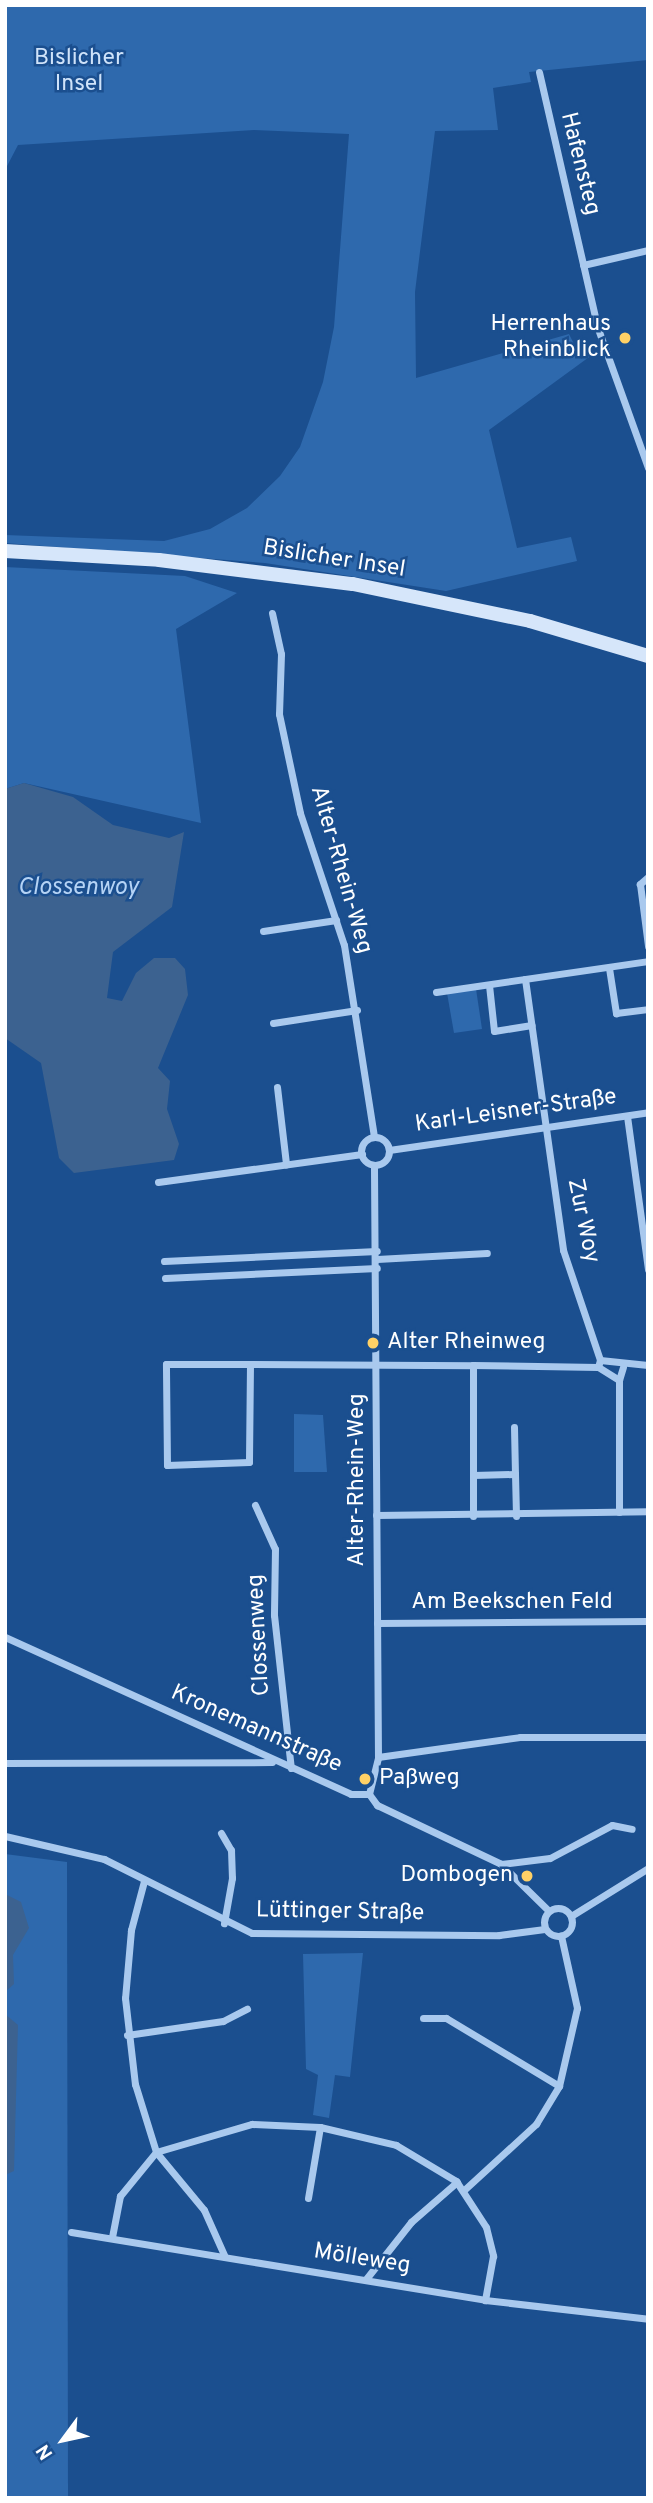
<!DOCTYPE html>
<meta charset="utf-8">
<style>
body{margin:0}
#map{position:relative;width:653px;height:2503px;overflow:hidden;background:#1b4f8f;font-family:Overpass,sans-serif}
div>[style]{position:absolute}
.green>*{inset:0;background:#2e69ad}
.water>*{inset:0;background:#3c6290}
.street>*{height:7px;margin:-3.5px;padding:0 3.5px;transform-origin:3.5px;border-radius:3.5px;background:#a9c9ee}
.street>.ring{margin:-3.5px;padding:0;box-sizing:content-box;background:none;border:7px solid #a9c9ee;border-radius:50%}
.secondary>*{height:14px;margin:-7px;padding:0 7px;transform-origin:7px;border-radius:7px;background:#d6e6fa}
.dots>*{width:19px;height:19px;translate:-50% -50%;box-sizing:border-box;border:4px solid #1b4f8f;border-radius:50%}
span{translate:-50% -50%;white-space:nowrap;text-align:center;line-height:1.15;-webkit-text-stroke:5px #1b4f8f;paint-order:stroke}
.park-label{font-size:23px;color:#cfe3fa}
.street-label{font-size:23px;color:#fff}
.poi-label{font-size:23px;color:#fff}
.right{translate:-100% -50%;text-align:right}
.left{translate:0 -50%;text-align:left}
.water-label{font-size:24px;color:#b5d3f5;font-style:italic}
.frame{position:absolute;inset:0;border:7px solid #fff;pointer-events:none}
.north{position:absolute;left:28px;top:2405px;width:70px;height:70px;-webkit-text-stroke:5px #1b4f8f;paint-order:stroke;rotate:237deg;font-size:19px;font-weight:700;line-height:28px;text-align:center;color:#fff}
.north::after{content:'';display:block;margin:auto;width:24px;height:32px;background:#fff;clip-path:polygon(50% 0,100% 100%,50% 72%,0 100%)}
</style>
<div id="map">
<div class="green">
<div style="clip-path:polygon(5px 5px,648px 5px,648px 60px,529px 72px,531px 82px,493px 88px,498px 130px,435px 131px,415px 292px,416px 378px,569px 334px,575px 346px,596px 352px,489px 430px,517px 548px,571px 537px,577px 561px,446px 591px,265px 563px,5px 543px,5px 535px,164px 541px,210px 529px,247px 508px,280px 476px,300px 447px,323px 382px,334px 327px,349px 134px,254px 130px,18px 145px,5px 170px)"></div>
<div style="clip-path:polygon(5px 567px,185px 576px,237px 593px,176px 629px,201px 823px,24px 783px,5px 789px)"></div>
<div style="clip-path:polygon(476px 989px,482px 1029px,454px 1033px,447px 993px)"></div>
<div style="clip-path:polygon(294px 1414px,323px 1415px,327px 1472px,294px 1472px)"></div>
<div style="clip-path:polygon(5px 1854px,67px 1862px,68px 2498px,5px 2498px)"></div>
<div style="clip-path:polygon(363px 1953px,350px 2077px,335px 2075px,329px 2118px,313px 2115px,318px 2075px,306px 2069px,303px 1954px)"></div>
</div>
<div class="water">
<div style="clip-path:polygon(24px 783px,73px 797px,113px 825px,169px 838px,184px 832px,172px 907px,113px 952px,107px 998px,122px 1001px,136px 973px,154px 958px,175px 958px,185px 969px,188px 995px,158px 1068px,170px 1081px,167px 1109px,179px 1144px,174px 1160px,74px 1173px,59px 1158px,41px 1063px,5px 1038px,5px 789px)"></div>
<div style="clip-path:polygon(5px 1894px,21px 1902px,29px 1928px,13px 1955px,14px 1984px,5px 1992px)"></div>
<div style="clip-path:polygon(5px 2014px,18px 2025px,14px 2171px,5px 2175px)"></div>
</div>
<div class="street">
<div style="left:539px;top:72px;width:261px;rotate:77.1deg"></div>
<div style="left:597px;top:326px;width:151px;rotate:70.2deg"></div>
<div style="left:583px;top:265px;width:67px;rotate:-13deg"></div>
<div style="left:272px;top:613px;width:42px;rotate:77.6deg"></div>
<div style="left:281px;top:654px;width:60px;rotate:91.9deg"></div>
<div style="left:279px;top:714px;width:101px;rotate:78deg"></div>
<div style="left:300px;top:813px;width:139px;rotate:71.6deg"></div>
<div style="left:344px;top:945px;width:194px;rotate:81.1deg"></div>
<div style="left:648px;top:877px;width:11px;rotate:139deg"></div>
<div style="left:640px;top:884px;width:63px;rotate:82.6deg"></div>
<div style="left:263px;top:931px;width:74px;rotate:-8.6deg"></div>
<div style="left:609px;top:968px;width:46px;rotate:81.2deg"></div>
<div style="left:616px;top:1013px;width:32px;rotate:-7deg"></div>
<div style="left:525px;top:979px;width:274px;rotate:82deg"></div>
<div style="left:563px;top:1250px;width:116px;rotate:71.4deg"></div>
<div style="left:489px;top:985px;width:46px;rotate:83.8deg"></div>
<div style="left:494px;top:1031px;width:38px;rotate:-9deg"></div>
<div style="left:436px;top:992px;width:214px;rotate:-8.3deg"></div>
<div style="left:273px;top:1023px;width:85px;rotate:-8.8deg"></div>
<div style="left:277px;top:1087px;width:78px;rotate:83.3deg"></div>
<div style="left:627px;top:1116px;width:155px;rotate:82.2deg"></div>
<div class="ring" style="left:361px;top:1137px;width:21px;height:21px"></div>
<div style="left:389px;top:1150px;width:262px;rotate:-8.3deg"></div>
<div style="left:158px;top:1182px;width:206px;rotate:-7.8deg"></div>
<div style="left:377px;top:1259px;width:110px;rotate:-3.1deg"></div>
<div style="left:164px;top:1261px;width:213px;rotate:-2.7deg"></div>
<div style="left:165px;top:1278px;width:212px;rotate:-2.7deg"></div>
<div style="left:250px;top:1364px;width:98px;rotate:90.6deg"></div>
<div style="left:249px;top:1462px;width:82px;rotate:177.9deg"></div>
<div style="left:167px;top:1465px;width:101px;rotate:-90.6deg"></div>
<div style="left:166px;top:1364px;width:84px"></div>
<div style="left:250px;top:1364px;width:223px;rotate:0.3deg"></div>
<div style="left:473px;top:1365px;width:125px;rotate:0.9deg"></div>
<div style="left:473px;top:1365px;width:151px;rotate:90deg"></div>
<div style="left:623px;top:1367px;width:14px;rotate:107deg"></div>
<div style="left:619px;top:1380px;width:25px;rotate:-148deg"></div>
<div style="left:598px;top:1367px;width:7px;rotate:-74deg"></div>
<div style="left:600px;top:1360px;width:48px;rotate:5.9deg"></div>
<div style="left:619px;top:1380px;width:132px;rotate:90deg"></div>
<div style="left:514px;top:1427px;width:47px;rotate:88.8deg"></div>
<div style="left:473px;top:1475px;width:42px;rotate:-1.4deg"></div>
<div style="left:515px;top:1474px;width:42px;rotate:88.6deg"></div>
<div style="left:255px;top:1505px;width:48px;rotate:65.6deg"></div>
<div style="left:275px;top:1549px;width:66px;rotate:90.9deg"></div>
<div style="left:274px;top:1615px;width:154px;rotate:83.7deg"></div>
<div style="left:376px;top:1515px;width:272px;rotate:-0.8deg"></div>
<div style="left:377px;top:1623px;width:271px;rotate:-0.4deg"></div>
<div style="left:5px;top:1637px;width:380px;rotate:24.4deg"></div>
<div style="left:351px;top:1794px;width:18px"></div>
<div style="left:378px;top:1757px;width:143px;rotate:-8deg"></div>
<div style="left:520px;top:1737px;width:128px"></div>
<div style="left:5px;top:1763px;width:267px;rotate:-0.2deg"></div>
<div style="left:369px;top:1794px;width:38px;rotate:-76deg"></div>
<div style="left:378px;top:1757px;width:592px;rotate:-90.39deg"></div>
<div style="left:369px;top:1794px;width:14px;rotate:54deg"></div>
<div style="left:377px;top:1805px;width:137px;rotate:25.4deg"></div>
<div style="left:501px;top:1864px;width:67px;rotate:44.4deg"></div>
<div style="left:221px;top:1833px;width:20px;rotate:60deg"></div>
<div style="left:231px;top:1850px;width:28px;rotate:88deg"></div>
<div style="left:232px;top:1878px;width:46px;rotate:100.1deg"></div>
<div style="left:5px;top:1836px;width:102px;rotate:13.1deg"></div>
<div style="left:104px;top:1859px;width:165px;rotate:26.6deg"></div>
<div style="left:252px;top:1933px;width:247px;rotate:0.5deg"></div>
<div style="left:499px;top:1935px;width:46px;rotate:-7.4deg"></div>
<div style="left:501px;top:1864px;width:49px;rotate:-7deg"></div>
<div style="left:550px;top:1858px;width:70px;rotate:-28deg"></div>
<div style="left:612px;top:1825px;width:20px;rotate:11deg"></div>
<div style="left:144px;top:1881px;width:51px;rotate:104.9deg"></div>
<div style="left:131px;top:1930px;width:68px;rotate:95deg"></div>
<div style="left:125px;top:1998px;width:87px;rotate:83.4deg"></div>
<div style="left:135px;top:2084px;width:71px;rotate:72.8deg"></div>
<div style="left:156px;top:2152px;width:75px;rotate:50.4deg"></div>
<div style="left:204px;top:2210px;width:51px;rotate:65.9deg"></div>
<div class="ring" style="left:544px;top:1908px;width:21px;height:21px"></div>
<div style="left:571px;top:1916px;width:91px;rotate:-31.9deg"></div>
<div style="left:423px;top:2018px;width:23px"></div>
<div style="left:446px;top:2018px;width:132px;rotate:31deg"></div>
<div style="left:127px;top:2035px;width:97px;rotate:-8.3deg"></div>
<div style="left:223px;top:2021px;width:27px;rotate:-27deg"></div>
<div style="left:464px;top:2190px;width:98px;rotate:-42.5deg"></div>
<div style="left:536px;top:2124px;width:44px;rotate:-58.8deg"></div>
<div style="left:559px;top:2086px;width:80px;rotate:-77deg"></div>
<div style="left:577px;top:2008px;width:74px;rotate:-102.5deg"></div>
<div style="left:308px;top:2198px;width:72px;rotate:-80.4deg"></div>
<div style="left:71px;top:2232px;width:420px;rotate:9.3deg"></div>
<div style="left:485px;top:2300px;width:164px;rotate:6.6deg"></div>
<div style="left:112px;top:2237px;width:42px;rotate:-79deg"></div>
<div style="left:120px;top:2196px;width:57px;rotate:-50.7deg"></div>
<div style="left:156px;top:2152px;width:100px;rotate:-16.3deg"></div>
<div style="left:252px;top:2124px;width:68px;rotate:2.5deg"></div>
<div style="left:320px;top:2127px;width:78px;rotate:13.3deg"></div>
<div style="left:396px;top:2145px;width:70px;rotate:31deg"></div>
<div style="left:456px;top:2181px;width:55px;rotate:56.9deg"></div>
<div style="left:486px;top:2227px;width:30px;rotate:76deg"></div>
<div style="left:493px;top:2256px;width:45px;rotate:100.3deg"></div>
<div style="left:366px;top:2279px;width:73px;rotate:-51.7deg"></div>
<div style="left:411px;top:2222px;width:61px;rotate:-41deg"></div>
</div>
<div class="secondary">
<div style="left:5px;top:551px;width:154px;rotate:3.3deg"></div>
<div style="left:159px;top:560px;width:195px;rotate:7.1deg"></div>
<div style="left:353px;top:584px;width:181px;rotate:11.8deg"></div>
<div style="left:530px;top:621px;width:123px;rotate:16.5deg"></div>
</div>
<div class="dots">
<div style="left:625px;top:338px;background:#ffd166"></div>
<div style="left:373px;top:1343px;background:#ffd166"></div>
<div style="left:365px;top:1779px;background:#ffd166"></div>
<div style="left:527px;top:1876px;background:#ffd166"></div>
</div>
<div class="park-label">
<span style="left:79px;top:72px">Bislicher<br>Insel</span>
</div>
<div class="street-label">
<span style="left:579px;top:164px;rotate:76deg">Hafensteg</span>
<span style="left:334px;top:560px;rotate:9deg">Bislicher Insel</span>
<span style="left:340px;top:870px;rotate:74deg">Alter-Rhein-Weg</span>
<span style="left:516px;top:1112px;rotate:-8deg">Karl-Leisner-Straße</span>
<span style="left:582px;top:1221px;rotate:78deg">Zur Woy</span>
<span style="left:358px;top:1480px;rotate:-90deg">Alter-Rhein-Weg</span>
<span style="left:512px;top:1603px">Am Beekschen Feld</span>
<span style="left:260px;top:1635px;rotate:-93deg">Clossenweg</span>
<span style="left:256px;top:1730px;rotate:24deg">Kronemannstraße</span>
<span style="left:340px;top:1913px;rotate:1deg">Lüttinger Straße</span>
<span style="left:362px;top:2260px;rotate:9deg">Mölleweg</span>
</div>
<div class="poi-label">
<span class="right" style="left:611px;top:338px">Herrenhaus<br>Rheinblick</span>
<span class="left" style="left:387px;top:1343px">Alter Rheinweg</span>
<span class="left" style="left:379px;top:1779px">Paßweg</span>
<span class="right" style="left:513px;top:1876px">Dombogen</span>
</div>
<div class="water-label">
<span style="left:78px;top:889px">Clossenwoy</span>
</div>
<div class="frame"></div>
<div class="north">N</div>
</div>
